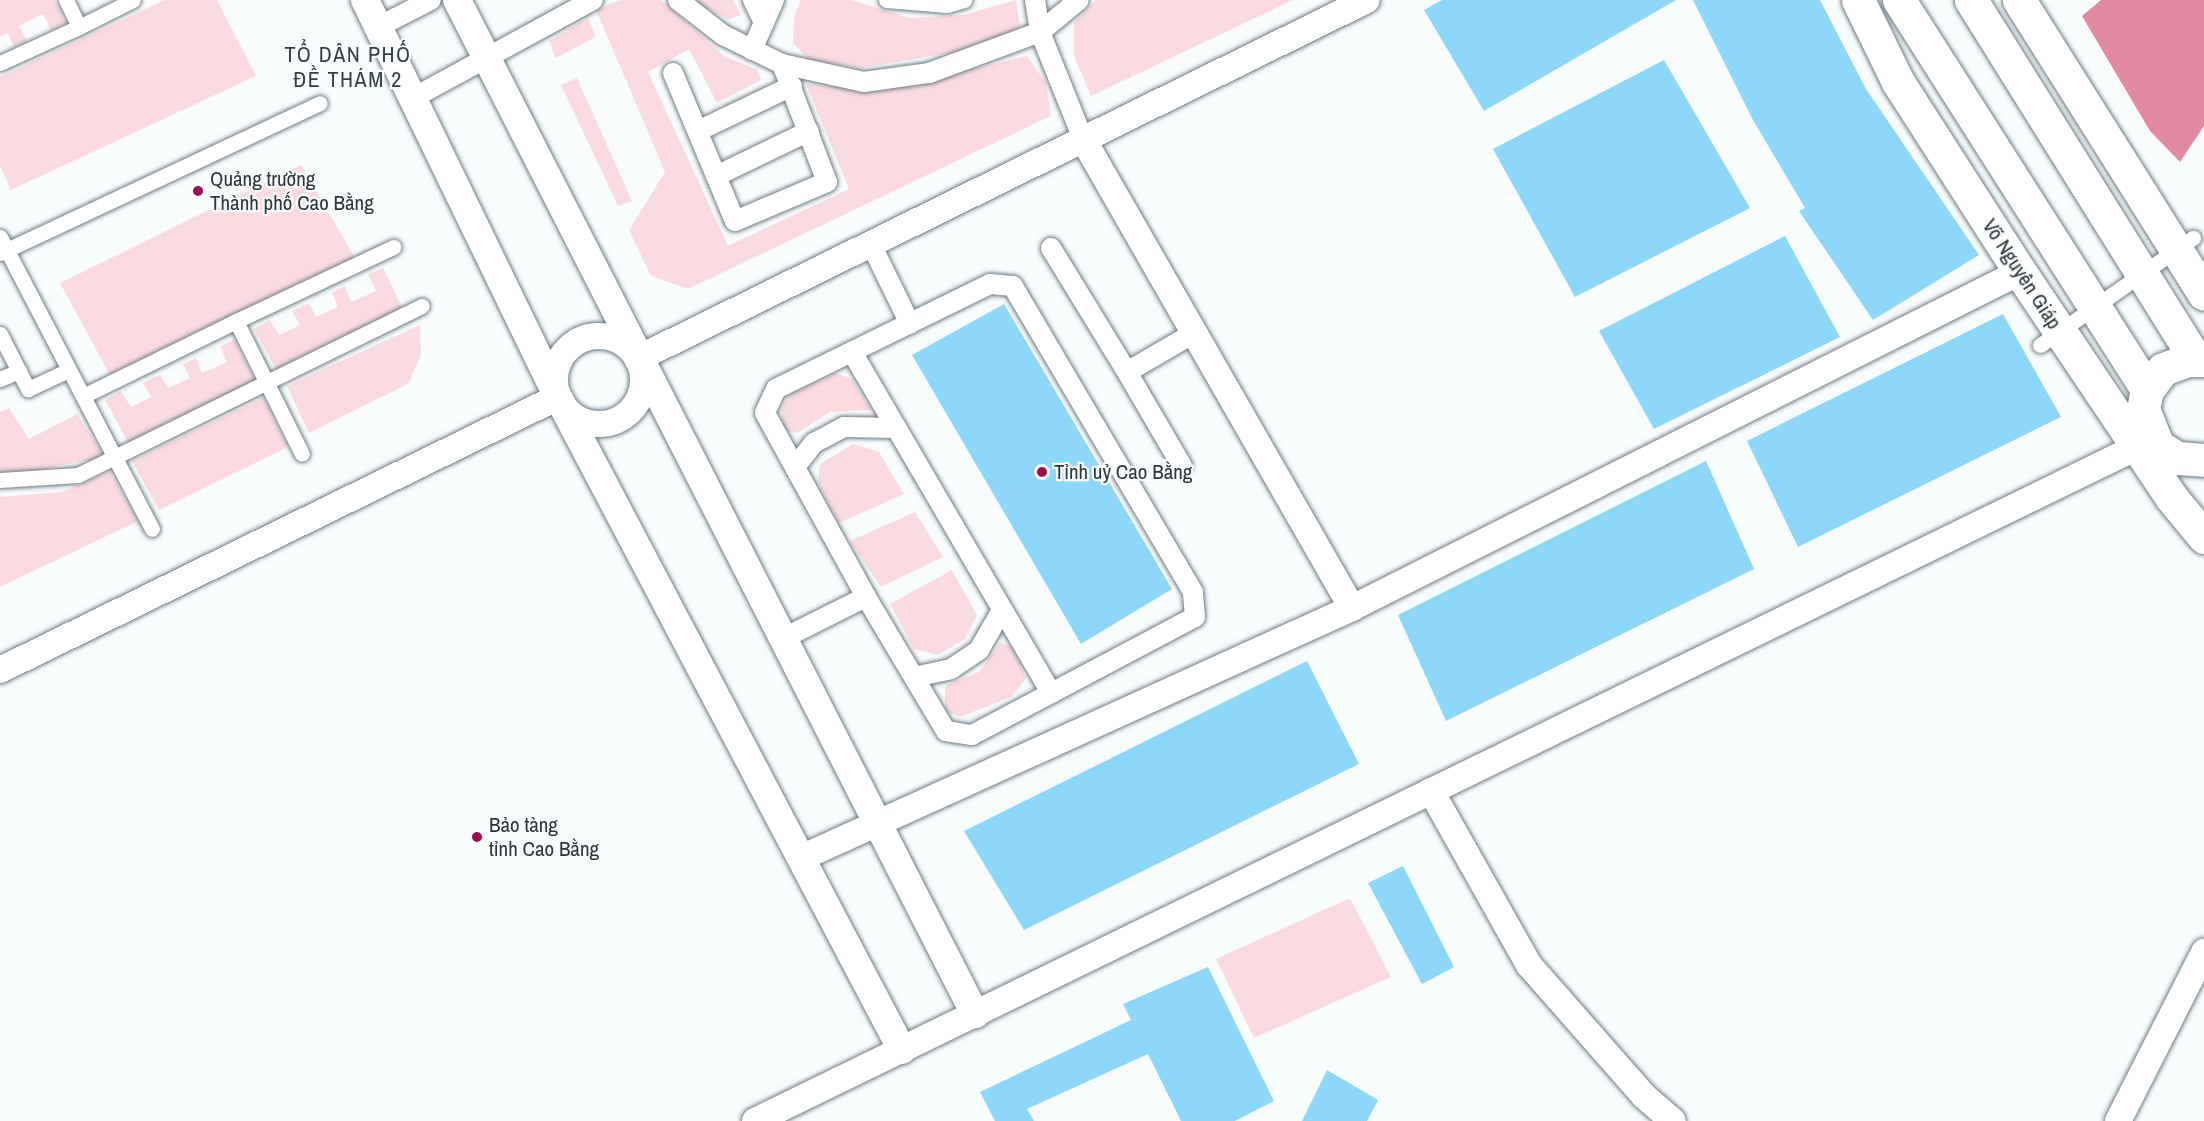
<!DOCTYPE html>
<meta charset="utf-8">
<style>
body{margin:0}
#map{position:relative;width:2204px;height:1121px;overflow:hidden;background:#f8fcfd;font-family:"Archivo Narrow",sans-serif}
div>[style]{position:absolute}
.green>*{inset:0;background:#fadbe2}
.water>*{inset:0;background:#e28aa2}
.building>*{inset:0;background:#8dd7fa}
.roads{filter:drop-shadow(0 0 2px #6e7c83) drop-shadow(0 0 2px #6e7c83)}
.pedestrian>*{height:15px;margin:-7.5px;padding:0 7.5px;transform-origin:7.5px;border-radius:7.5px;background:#fff}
.minor>*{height:20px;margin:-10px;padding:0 10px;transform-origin:10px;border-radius:10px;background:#fff}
.tertiary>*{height:26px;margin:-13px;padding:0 13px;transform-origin:13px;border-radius:13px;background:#fff}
.tertiary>.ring{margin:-13px;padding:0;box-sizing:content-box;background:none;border:26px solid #fff;border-radius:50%}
.secondary>*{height:28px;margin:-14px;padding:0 14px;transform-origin:14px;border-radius:14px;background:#fff}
.trunk>*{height:33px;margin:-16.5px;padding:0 16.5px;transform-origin:16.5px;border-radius:16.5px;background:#fff}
.dots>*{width:16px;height:16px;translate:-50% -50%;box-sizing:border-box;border:3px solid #f8fcfd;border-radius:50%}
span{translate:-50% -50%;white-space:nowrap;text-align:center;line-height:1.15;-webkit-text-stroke:4.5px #f8fcfd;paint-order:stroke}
.poi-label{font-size:21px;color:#2f3538}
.left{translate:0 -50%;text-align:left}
.street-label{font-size:21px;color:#2f3538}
.neighbourhood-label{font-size:22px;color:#323f45;letter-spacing:1.5px}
</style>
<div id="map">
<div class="green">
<div style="clip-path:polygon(0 0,55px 0,65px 23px,51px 30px,43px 14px,19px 26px,27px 41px,14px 47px,8px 33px,0 37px)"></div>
<div style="clip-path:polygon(165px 0,217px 0,256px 76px,11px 190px,0 166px,0 77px)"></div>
<div style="clip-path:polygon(620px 0,661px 0,724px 56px,758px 70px,761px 80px,717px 103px,689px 49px,648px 72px,728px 246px,849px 189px,806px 84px,882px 91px,1027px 56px,1046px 83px,1051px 116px,688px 289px,651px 276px,629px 230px,665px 172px,596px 10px)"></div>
<div style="clip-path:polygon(692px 0,733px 0,741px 15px,728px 19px)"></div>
<div style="clip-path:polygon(801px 0,851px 0,910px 18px,963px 15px,1016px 0,1020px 27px,973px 49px,861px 68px,809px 60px,793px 43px,794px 17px)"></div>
<div style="clip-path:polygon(1096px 0,1293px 0,1091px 96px,1074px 56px,1074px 23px)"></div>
<div style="clip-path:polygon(588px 18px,596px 37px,556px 58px,549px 41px)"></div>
<div style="clip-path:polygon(577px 78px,632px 201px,618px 206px,561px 85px)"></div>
<div style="clip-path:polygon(301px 165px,355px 258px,111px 377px,60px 283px)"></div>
<div style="clip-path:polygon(383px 268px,404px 312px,278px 373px,254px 329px,270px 320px,279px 335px,300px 325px,292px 311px,309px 303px,316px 317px,338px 307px,332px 293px,345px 286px,351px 302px,376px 291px,368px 274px)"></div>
<div style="clip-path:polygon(420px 325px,421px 355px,408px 384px,309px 433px,287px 386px)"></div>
<div style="clip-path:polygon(234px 340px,256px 383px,129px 444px,105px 400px,121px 391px,131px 407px,151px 397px,143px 383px,160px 375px,168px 388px,190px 378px,183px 364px,196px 358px,202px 373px,227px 362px,220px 346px)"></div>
<div style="clip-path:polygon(836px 373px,852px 379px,871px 410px,830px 412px,797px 433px,784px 430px,781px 410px,789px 395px)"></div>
<div style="clip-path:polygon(263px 398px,288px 447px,159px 510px,132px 461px)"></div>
<div style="clip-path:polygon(9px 408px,29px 439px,77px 414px,105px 457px,0 477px,0 412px)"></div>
<div style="clip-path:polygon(853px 444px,879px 452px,904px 494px,839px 523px,818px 482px,820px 464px)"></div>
<div style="clip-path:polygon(110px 472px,138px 521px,0 587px,0 497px,62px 492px)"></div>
<div style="clip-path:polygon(915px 512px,943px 557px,881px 587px,850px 541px)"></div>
<div style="clip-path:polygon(952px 570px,977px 615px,965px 639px,938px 655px,914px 649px,890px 604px)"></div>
<div style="clip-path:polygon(1000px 643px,1013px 647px,1026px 679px,1011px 697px,960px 717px,945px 710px,945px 686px,979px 672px)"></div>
<div style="clip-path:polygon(1350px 898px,1391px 977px,1254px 1038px,1216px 959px)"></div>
</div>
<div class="water">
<div style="clip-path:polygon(2101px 0,2204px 0,2204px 126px,2180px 162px,2150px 131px,2082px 16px)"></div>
</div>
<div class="building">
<div style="clip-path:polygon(1442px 0,1676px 0,1484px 111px,1424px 10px)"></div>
<div style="clip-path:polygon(1693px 0,1820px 0,1866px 89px,1979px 255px,1873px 320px,1799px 211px,1805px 208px,1753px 120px)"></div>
<div style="clip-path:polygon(1664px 60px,1750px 208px,1575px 297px,1493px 149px)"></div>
<div style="clip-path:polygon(1785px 236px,1840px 337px,1654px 429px,1599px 331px)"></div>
<div style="clip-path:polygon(1004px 304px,1172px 589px,1081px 644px,912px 355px)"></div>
<div style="clip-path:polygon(2003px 314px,2061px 417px,1798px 547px,1747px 441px)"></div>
<div style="clip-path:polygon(1706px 461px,1754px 569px,1446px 721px,1398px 615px)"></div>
<div style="clip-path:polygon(1307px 661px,1359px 764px,1024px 930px,964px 831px)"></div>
<div style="clip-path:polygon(1403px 866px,1454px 967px,1422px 984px,1368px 883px)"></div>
<div style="clip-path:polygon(1208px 967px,1274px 1101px,1235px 1121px,1181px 1121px,1148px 1054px,1027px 1109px,1034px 1121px,995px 1121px,980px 1092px,1131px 1020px,1123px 1004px)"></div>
<div style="clip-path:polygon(1327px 1070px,1378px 1100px,1367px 1121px,1302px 1121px)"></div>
</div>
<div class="roads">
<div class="pedestrian">
<div style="left:66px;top:0;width:30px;rotate:64deg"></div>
<div style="left:79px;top:27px;width:60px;rotate:-26.6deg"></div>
<div style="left:886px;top:0;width:61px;rotate:4.7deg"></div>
<div style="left:947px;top:5px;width:18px;rotate:-16deg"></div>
<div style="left:0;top:63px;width:87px;rotate:-24.5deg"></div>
<div style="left:0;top:237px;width:329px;rotate:62.5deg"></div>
<div style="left:0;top:253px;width:353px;rotate:-25.1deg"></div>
<div style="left:236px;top:321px;width:174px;rotate:-25.2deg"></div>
<div style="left:0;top:334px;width:62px;rotate:63deg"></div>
<div style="left:28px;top:389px;width:45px;rotate:-24.9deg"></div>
<div style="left:2040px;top:345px;width:187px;rotate:-35deg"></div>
<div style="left:0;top:379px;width:21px;rotate:-23deg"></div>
<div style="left:83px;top:396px;width:170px;rotate:-26.1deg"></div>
<div style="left:236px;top:321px;width:148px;rotate:63.6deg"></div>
<div style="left:0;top:480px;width:78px;rotate:-3.7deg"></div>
<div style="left:78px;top:475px;width:383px;rotate:-26.2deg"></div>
</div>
<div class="minor">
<div style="left:678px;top:0;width:57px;rotate:37.9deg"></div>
<div style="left:723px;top:35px;width:66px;rotate:26.2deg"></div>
<div style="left:782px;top:64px;width:84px;rotate:12.4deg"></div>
<div style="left:864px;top:82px;width:66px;rotate:-7.9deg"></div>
<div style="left:929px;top:73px;width:118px;rotate:-20.3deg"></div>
<div style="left:1040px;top:32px;width:50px;rotate:-39.4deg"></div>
<div style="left:753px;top:0;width:25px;rotate:64deg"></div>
<div style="left:1035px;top:0;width:32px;rotate:81deg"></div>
<div style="left:1040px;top:32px;width:115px;rotate:68.1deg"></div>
<div style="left:378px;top:27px;width:59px;rotate:-27deg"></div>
<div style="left:752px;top:50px;width:55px;rotate:-66.3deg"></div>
<div style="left:673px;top:73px;width:160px;rotate:67.3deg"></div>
<div style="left:735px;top:221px;width:100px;rotate:-23deg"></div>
<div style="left:827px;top:182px;width:126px;rotate:-110.9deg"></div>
<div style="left:413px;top:98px;width:205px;rotate:-28.6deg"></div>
<div style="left:700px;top:130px;width:102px;rotate:-25.6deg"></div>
<div style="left:716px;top:176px;width:103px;rotate:-25.8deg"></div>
<div style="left:871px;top:244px;width:89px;rotate:64deg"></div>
<div style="left:1051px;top:248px;width:145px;rotate:58.5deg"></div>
<div style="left:1127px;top:372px;width:78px;rotate:-30.2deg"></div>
<div style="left:852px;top:352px;width:395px;rotate:59.7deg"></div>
<div style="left:1127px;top:372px;width:109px;rotate:59.7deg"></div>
<div style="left:795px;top:467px;width:31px;rotate:-52deg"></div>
<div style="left:814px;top:443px;width:34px;rotate:-28deg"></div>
<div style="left:844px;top:427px;width:52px;rotate:1.1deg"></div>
<div style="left:782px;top:639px;width:94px;rotate:-26.6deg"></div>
<div style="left:866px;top:597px;width:156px;rotate:59.2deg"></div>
<div style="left:946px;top:731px;width:26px;rotate:9deg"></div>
<div style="left:972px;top:735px;width:252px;rotate:-27.9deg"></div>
<div style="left:1195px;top:617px;width:25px;rotate:-95deg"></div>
<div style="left:1193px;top:592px;width:355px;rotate:-120.5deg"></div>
<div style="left:1013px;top:286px;width:23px;rotate:-175deg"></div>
<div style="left:990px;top:284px;width:238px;rotate:153.9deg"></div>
<div style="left:776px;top:389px;width:26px;rotate:115deg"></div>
<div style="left:765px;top:413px;width:210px;rotate:61.2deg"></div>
<div style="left:914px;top:677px;width:38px;rotate:-12deg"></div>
<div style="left:951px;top:669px;width:34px;rotate:-34deg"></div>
<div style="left:979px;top:650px;width:46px;rotate:-60.1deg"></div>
</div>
<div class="tertiary">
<div style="left:1083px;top:139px;width:541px;rotate:60.16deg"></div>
<div class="ring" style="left:555px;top:336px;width:62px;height:62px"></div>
<div style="left:637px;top:359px;width:813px;rotate:-26.19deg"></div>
<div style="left:0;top:670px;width:621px;rotate:-26.07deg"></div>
<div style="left:1431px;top:791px;width:200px;rotate:60.6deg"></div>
<div style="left:1529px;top:965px;width:174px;rotate:48.7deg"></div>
<div style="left:1644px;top:1096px;width:38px;rotate:41deg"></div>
<div style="left:801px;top:858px;width:605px;rotate:-24.4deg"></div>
<div style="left:1352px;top:608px;width:748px;rotate:-26.7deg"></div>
<div style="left:755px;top:1121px;width:1538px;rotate:-26deg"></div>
<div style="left:2118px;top:1121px;width:190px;rotate:-63deg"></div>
</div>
<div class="secondary">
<div style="left:365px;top:0;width:441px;rotate:64.1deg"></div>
<div style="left:558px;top:397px;width:738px;rotate:62.22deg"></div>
<div style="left:457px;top:0;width:1139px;rotate:62.94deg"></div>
</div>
<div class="trunk">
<div style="left:1858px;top:0;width:91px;rotate:64deg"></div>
<div style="left:1898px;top:82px;width:226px;rotate:57.3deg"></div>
<div style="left:2020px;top:272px;width:271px;rotate:56.1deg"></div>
<div style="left:2171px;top:497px;width:52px;rotate:50.5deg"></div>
<div style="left:1899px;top:0;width:462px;rotate:57.5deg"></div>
<div style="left:1971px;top:0;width:423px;rotate:58deg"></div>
<div style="left:2019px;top:0;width:347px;rotate:57.8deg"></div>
<div style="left:2204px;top:360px;width:17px;rotate:180deg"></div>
<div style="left:2187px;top:360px;width:26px;rotate:159deg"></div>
<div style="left:2163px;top:369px;width:26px;rotate:127deg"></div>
<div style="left:2147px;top:390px;width:19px;rotate:102deg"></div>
<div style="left:2143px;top:409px;width:40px;rotate:68deg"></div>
<div style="left:2158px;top:446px;width:22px;rotate:32deg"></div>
<div style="left:2177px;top:458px;width:27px;rotate:4deg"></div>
</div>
</div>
<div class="dots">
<div style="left:198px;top:191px;background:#a10c50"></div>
<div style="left:1042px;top:472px;background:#a10c50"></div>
<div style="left:477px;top:837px;background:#a10c50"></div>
</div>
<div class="poi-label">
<span class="left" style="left:210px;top:191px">Quảng trường<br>Thành phố Cao Bằng</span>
<span class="left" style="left:1054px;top:472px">Tỉnh uỷ Cao Bằng</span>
<span class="left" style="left:489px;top:837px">Bảo tàng<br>tỉnh Cao Bằng</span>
</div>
<div class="street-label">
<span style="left:2022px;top:274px;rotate:57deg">Võ Nguyên Giáp</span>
</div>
<div class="neighbourhood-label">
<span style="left:348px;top:67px">TỔ DÂN PHỐ<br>ĐỀ THÁM 2</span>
</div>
</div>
